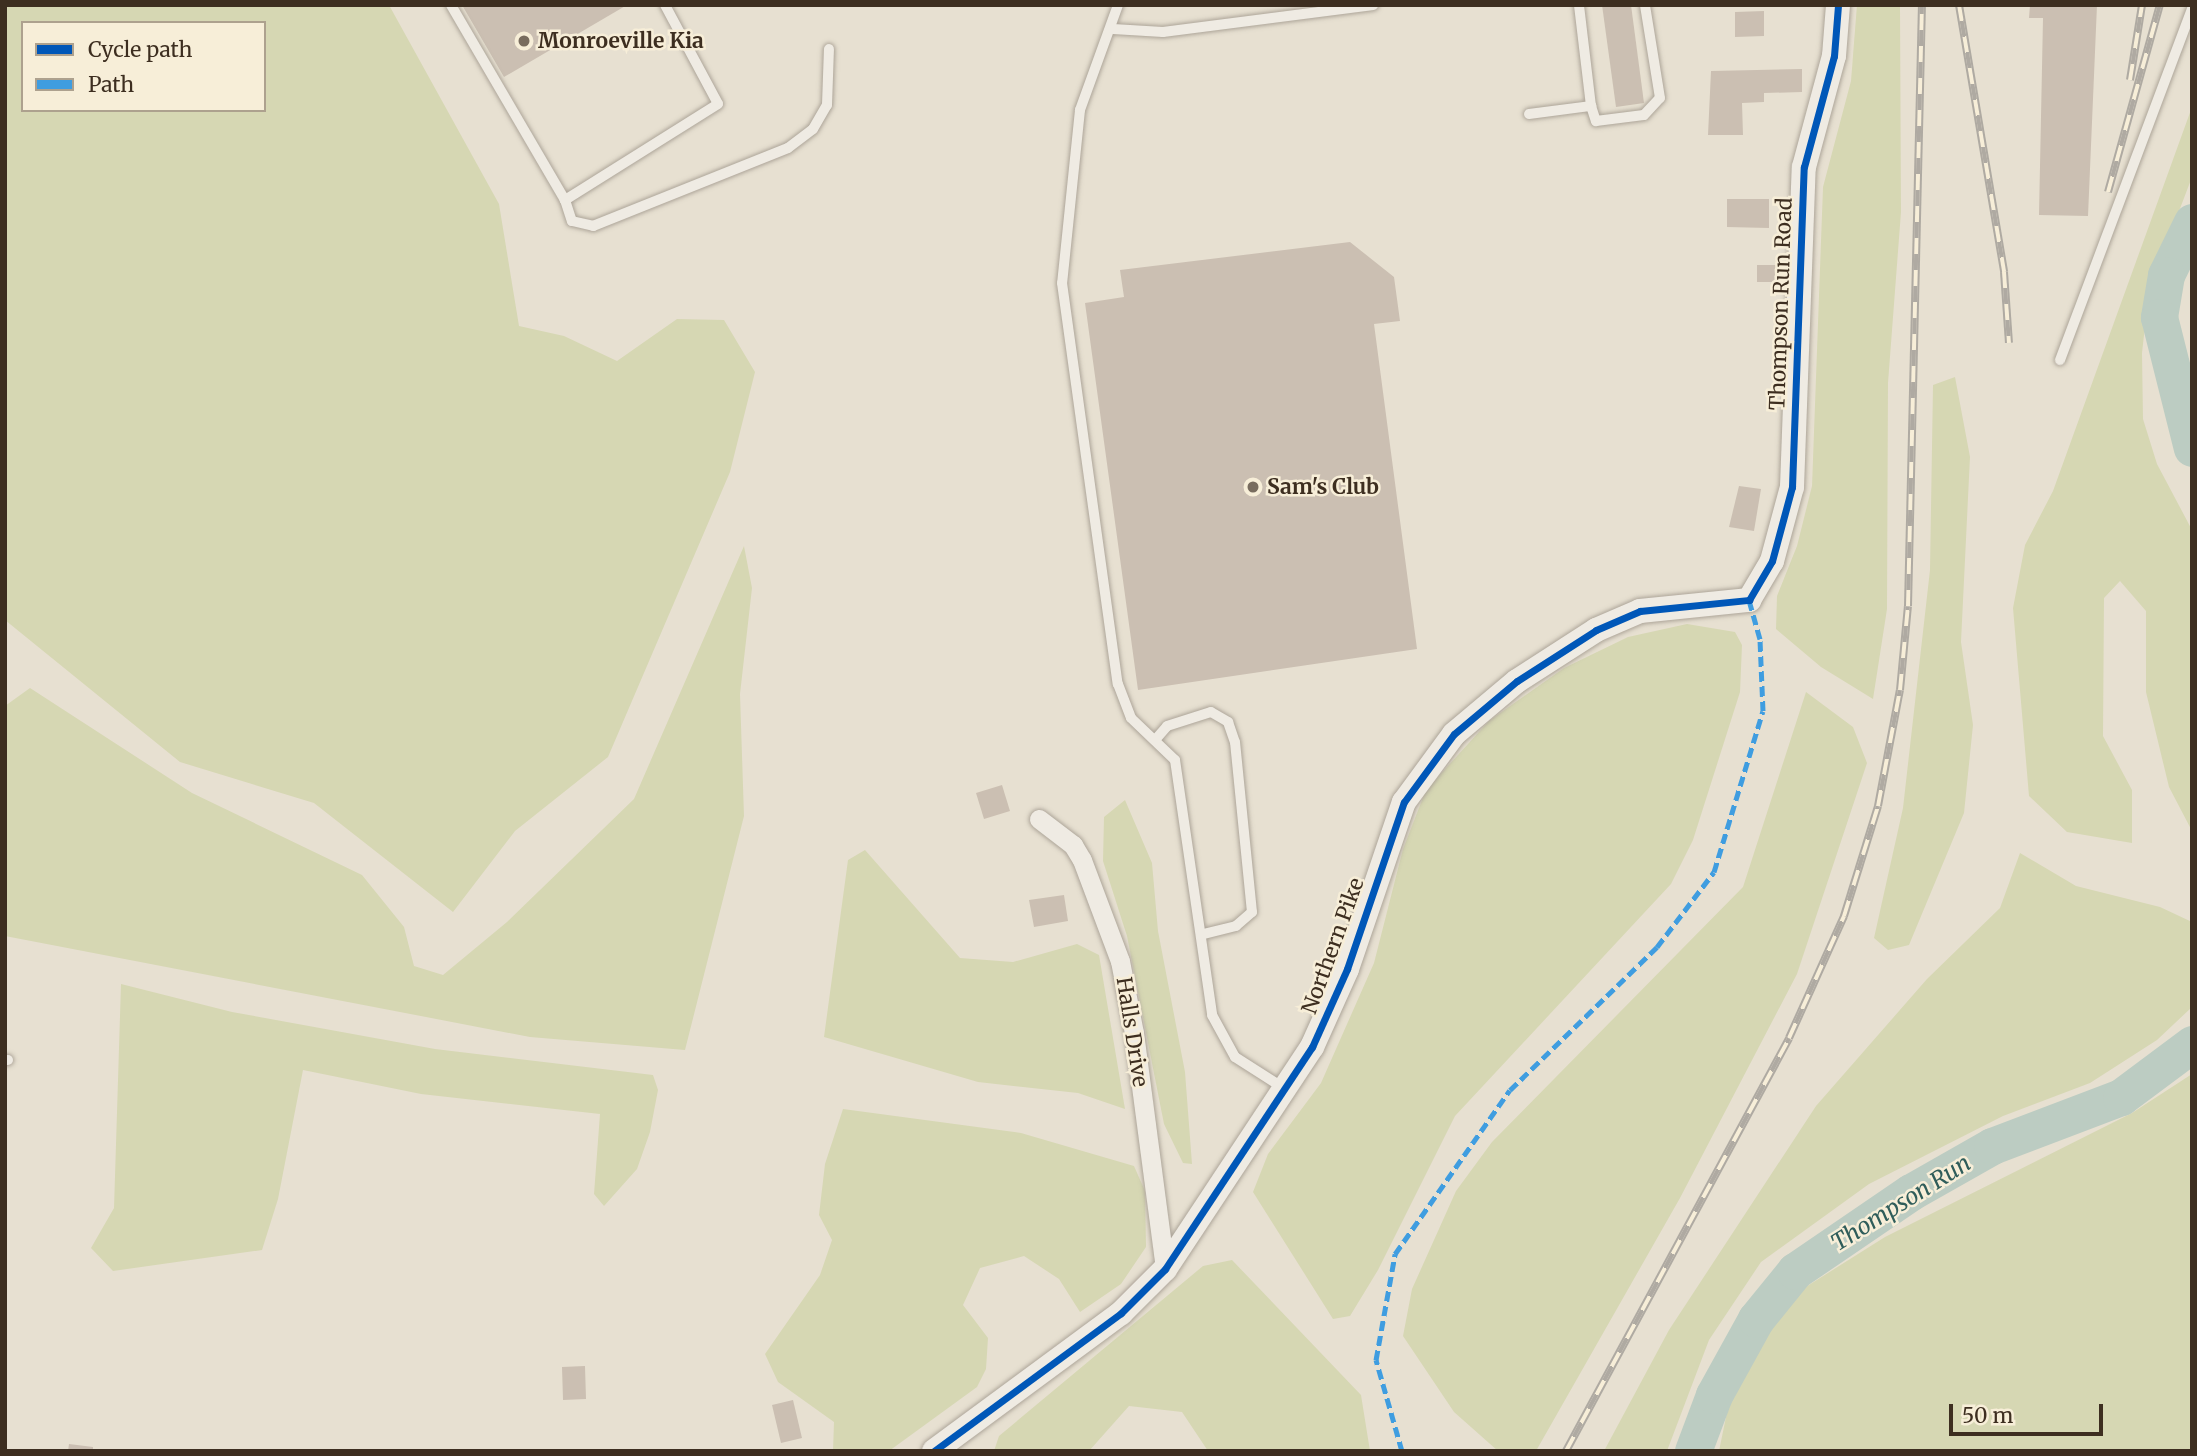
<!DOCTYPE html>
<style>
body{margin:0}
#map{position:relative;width:2197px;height:1456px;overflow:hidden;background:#e7e0d1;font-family:Merriweather,serif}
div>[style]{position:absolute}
.green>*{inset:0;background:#d6d7b3}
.river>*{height:37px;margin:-18.5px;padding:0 18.5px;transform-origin:18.5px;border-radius:18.5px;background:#bcccc2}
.building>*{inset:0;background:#cbbfb2}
.roads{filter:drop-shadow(0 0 2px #ada599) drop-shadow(0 0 2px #ada599)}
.service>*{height:10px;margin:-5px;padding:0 5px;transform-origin:5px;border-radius:5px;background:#efebe3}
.minor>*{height:19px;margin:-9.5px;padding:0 9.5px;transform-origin:9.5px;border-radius:9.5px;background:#efebe3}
.tertiary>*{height:24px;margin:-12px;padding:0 12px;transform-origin:12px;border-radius:12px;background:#efebe3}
.rail>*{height:8px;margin-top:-4px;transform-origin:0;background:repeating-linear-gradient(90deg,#f7eed8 0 16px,#afaaa2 0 32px);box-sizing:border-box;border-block:2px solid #afaaa2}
.quiet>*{height:5px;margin-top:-2.5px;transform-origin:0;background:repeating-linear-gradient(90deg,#3f9de0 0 10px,transparent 0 15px)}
.cycleway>*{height:7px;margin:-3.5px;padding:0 3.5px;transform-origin:3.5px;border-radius:3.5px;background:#0057b8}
.dots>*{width:19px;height:19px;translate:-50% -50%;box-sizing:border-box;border:4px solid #f7eed8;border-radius:50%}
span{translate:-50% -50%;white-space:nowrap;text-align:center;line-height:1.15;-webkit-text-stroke:5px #f7eed8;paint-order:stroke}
.poi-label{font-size:21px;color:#3d2e20;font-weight:700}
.left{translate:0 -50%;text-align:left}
.street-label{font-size:21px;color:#3d2e20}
.water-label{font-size:23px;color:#2f5d5a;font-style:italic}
.frame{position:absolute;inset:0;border:7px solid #3d2e20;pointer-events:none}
.legend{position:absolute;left:21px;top:21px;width:245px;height:91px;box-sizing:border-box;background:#f7eed8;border:2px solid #ada18e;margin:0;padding:9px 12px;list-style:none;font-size:21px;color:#3d2e20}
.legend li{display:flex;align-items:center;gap:14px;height:35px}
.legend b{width:35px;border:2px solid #ada18e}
.scale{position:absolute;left:1949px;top:1404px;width:154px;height:32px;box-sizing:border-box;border:4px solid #3d2e20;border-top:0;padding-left:9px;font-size:21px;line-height:24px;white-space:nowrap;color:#3d2e20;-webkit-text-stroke:5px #f7eed8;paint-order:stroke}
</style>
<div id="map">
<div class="green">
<div style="clip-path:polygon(evenodd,5px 5px,389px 5px,499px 204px,519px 326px,564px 336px,617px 361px,677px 319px,724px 320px,755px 372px,730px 472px,608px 757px,515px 831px,453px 912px,314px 803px,180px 762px,5px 620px,5px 5px,23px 23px,264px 23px,264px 110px,23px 110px,23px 23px)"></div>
<div style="clip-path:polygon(1857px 5px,1900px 5px,1901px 212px,1888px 383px,1887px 609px,1873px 699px,1821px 667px,1776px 629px,1777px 596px,1797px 546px,1812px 486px,1823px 187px,1851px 81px)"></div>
<div style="clip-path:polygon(2192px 107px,2192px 177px,2149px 290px,2142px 353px,2143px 419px,2157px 464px,2192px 530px,2192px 831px,2169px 787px,2146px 692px,2146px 611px,2120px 581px,2104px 598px,2103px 736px,2132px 790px,2132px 843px,2067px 832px,2029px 796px,2013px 608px,2025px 545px,2053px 491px)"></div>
<div style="clip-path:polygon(1955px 377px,1970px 457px,1961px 642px,1973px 725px,1964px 813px,1909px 945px,1888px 950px,1874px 938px,1903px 808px,1930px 570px,1933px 385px)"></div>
<div style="clip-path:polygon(744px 546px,752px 588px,740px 694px,744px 816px,685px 1050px,530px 1037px,5px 936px,5px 706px,30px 688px,192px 793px,362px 875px,404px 927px,414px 966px,443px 975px,507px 922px,634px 799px)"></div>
<div style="clip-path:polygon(1687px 624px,1735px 632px,1742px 645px,1740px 692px,1693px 840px,1671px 884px,1455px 1116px,1378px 1270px,1350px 1316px,1333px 1319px,1253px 1192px,1268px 1154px,1321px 1083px,1374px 963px,1403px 849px,1426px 790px,1489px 721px,1564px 668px,1628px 637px)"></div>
<div style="clip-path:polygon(1806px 692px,1853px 727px,1867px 763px,1797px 974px,1680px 1198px,1536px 1451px,1498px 1451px,1454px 1412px,1403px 1336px,1412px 1289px,1456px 1191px,1492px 1142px,1743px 887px)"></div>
<div style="clip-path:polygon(1125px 800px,1152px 863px,1158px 931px,1185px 1072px,1192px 1164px,1183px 1163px,1164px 1124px,1127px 936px,1103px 861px,1104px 817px)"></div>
<div style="clip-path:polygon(865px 850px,960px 958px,1013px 962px,1077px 944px,1099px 955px,1125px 1109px,1078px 1093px,978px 1082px,824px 1037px,848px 860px)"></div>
<div style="clip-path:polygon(2020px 853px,2076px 886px,2160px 907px,2192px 922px,2192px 1007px,2157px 1040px,2090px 1083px,2003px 1116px,1869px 1184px,1761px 1262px,1709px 1340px,1667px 1451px,1604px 1451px,1669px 1330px,1816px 1106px,1927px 979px,2000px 908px)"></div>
<div style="clip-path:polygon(121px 984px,232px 1012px,435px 1049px,653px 1075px,658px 1090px,650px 1132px,637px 1169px,604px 1206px,594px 1194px,600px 1114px,421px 1094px,303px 1070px,278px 1199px,262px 1250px,113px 1271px,91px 1248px,114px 1208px)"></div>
<div style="clip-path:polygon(2192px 1074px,2192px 1451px,1719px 1451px,1733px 1383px,1793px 1295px,1885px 1237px,2132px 1113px)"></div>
<div style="clip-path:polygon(843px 1109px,1021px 1133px,1134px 1166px,1145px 1191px,1146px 1247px,1121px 1284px,1080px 1312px,1059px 1279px,1024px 1256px,980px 1268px,963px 1305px,988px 1338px,986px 1369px,977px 1387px,889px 1451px,833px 1451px,834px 1422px,778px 1382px,765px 1354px,820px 1275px,832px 1240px,819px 1215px,825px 1164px)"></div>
<div style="clip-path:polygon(1232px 1260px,1361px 1395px,1370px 1451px,1208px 1451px,1182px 1412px,1129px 1406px,1089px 1451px,994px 1451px,999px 1436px,1203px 1266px)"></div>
</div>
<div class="river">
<div style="left:2192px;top:222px;width:59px;rotate:116.1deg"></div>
<div style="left:2166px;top:275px;width:43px;rotate:99.5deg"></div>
<div style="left:2159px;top:317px;width:135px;rotate:75.9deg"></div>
<div style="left:1693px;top:1451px;width:60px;rotate:-69.4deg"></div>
<div style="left:1714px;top:1395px;width:87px;rotate:-61.1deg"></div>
<div style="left:1756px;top:1319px;width:62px;rotate:-50.9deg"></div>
<div style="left:1795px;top:1271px;width:140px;rotate:-34.3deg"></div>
<div style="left:1911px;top:1192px;width:93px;rotate:-29.6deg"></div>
<div style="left:1992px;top:1146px;width:138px;rotate:-20.8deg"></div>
<div style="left:2121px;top:1097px;width:89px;rotate:-36.7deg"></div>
</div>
<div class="building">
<div style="clip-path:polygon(462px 5px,627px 5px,504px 77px)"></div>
<div style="clip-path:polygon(1602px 5px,1631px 5px,1644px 103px,1616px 107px)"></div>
<div style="clip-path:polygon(2030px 5px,2097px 5px,2088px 216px,2039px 215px,2043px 18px,2029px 18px)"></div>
<div style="clip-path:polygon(1764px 11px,1764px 36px,1735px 37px,1735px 12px)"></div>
<div style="clip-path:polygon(1802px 69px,1802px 92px,1764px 93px,1764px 102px,1742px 103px,1743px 135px,1708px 135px,1711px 71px)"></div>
<div style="clip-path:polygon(1727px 199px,1769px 199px,1769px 228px,1727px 227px)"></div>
<div style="clip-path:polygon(1350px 242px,1394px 277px,1400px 321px,1374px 324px,1417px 649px,1138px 690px,1085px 303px,1124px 297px,1120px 270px)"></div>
<div style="clip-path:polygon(1757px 265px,1782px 265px,1782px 282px,1757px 282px)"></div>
<div style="clip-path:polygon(1739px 486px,1761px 489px,1754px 531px,1729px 527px)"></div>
<div style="clip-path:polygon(1002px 785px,1010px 811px,984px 819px,976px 793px)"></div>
<div style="clip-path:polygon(1064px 895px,1068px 921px,1034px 927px,1029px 900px)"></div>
<div style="clip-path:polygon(585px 1366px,586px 1399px,563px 1400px,562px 1367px)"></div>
<div style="clip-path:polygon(793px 1400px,802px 1438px,781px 1443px,772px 1405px)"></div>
<div style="clip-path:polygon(69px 1444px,93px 1447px,93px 1451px,68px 1451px)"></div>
</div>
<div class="roads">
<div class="service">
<div style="left:451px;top:5px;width:226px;rotate:59.7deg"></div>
<div style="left:665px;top:5px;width:112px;rotate:61.8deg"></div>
<div style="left:718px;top:104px;width:181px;rotate:147.9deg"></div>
<div style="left:565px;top:200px;width:22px;rotate:72deg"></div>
<div style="left:572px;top:221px;width:22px;rotate:13deg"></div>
<div style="left:593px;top:226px;width:210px;rotate:-21.8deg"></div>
<div style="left:788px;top:148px;width:31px;rotate:-37deg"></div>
<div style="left:813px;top:129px;width:28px;rotate:-60deg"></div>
<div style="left:827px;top:105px;width:56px;rotate:-88deg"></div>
<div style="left:1118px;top:5px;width:112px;rotate:109.9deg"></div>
<div style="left:1080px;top:110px;width:174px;rotate:95.9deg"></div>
<div style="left:1062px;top:283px;width:405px;rotate:82.1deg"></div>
<div style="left:1118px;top:684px;width:36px;rotate:69deg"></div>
<div style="left:1131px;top:718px;width:61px;rotate:43.7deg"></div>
<div style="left:1175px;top:760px;width:258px;rotate:81.7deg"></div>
<div style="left:1212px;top:1015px;width:48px;rotate:61.3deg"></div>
<div style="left:1235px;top:1057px;width:59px;rotate:32.6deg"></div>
<div style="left:1113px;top:29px;width:50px;rotate:3.4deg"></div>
<div style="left:1163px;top:32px;width:212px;rotate:-7.3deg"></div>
<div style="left:1591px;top:106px;width:16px;rotate:72deg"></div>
<div style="left:1596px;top:121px;width:48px;rotate:-7.1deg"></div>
<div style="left:1644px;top:115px;width:23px;rotate:-47deg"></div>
<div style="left:1660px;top:98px;width:94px;rotate:-99.2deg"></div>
<div style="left:1529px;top:114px;width:63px;rotate:-7.4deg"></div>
<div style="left:1591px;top:106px;width:102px;rotate:-96.8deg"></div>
<div style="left:2060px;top:360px;width:375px;rotate:-69.4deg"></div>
<div style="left:1155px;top:740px;width:18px;rotate:-49deg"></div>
<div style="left:1167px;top:726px;width:46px;rotate:-17.7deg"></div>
<div style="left:1211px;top:712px;width:20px;rotate:30deg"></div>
<div style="left:1228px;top:722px;width:21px;rotate:71deg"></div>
<div style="left:1235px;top:742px;width:171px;rotate:84.3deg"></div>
<div style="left:1252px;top:912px;width:21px;rotate:139deg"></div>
<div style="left:1236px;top:926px;width:36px;rotate:166deg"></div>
<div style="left:5px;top:1060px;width:3px"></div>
</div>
<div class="minor">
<div style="left:1039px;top:819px;width:43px;rotate:37.4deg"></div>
<div style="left:1073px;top:845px;width:17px;rotate:59deg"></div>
<div style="left:1082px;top:860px;width:108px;rotate:69.4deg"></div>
<div style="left:1120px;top:961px;width:73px;rotate:79deg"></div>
<div style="left:1134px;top:1033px;width:238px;rotate:82.5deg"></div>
</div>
<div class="tertiary">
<div style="left:934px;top:1451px;width:232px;rotate:-36.4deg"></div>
<div style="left:1121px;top:1313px;width:62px;rotate:-45deg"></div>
<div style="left:1165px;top:1269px;width:266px;rotate:-56.5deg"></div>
<div style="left:1312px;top:1047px;width:85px;rotate:-65.8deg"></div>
<div style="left:1347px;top:969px;width:176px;rotate:-71.2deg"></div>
<div style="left:1404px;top:802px;width:84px;rotate:-53.7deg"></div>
<div style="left:1454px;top:734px;width:82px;rotate:-40.1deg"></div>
<div style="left:1517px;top:681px;width:94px;rotate:-32.8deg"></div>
<div style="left:1596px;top:630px;width:48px;rotate:-23.4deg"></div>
<div style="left:1640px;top:611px;width:110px;rotate:-5.8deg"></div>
<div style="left:1749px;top:600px;width:45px;rotate:-59.5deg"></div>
<div style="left:1772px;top:561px;width:77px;rotate:-74.9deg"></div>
<div style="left:1792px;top:487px;width:320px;rotate:-87.9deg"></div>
<div style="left:1804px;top:167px;width:115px;rotate:-74.9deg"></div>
<div style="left:1834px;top:56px;width:51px;rotate:-85.5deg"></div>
</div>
</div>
<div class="rail">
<div style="left:1959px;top:5px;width:271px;rotate:80.4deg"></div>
<div style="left:2004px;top:272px;width:71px;rotate:86deg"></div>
<div style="left:2130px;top:80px;width:76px;rotate:-80.9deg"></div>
<div style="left:2108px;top:192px;width:194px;rotate:-74.5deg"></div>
<div style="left:1566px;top:1451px;width:469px;rotate:-61.6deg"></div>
<div style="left:1789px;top:1038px;width:134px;rotate:-65.7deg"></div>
<div style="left:1844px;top:916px;width:115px;rotate:-72.8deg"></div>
<div style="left:1878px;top:806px;width:118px;rotate:-79.3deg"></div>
<div style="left:1900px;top:690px;width:84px;rotate:-84.6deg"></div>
<div style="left:1908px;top:606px;width:601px;rotate:-88.67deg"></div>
</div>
<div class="quiet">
<div style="left:1402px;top:1451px;width:95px;rotate:-105.9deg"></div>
<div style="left:1376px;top:1360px;width:108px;rotate:-79.8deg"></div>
<div style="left:1395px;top:1254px;width:200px;rotate:-55deg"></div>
<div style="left:1510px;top:1090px;width:205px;rotate:-44.2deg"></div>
<div style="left:1657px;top:947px;width:94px;rotate:-52.8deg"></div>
<div style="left:1714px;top:872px;width:168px;rotate:-73.1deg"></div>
<div style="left:1763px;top:711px;width:72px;rotate:-92.4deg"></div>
<div style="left:1760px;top:639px;width:41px;rotate:-105.8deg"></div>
</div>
<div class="cycleway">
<div style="left:934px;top:1451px;width:232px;rotate:-36.4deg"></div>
<div style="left:1121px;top:1313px;width:62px;rotate:-45deg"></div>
<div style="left:1165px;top:1269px;width:266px;rotate:-56.5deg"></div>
<div style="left:1312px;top:1047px;width:85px;rotate:-65.8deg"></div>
<div style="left:1347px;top:969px;width:176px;rotate:-71.2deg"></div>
<div style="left:1404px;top:802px;width:84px;rotate:-53.7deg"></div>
<div style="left:1454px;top:734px;width:82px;rotate:-40.1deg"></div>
<div style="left:1517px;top:681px;width:94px;rotate:-32.8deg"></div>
<div style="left:1596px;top:630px;width:48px;rotate:-23.4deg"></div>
<div style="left:1640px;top:611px;width:110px;rotate:-5.8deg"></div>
<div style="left:1749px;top:600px;width:45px;rotate:-59.5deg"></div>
<div style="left:1772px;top:561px;width:77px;rotate:-74.9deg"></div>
<div style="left:1792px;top:487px;width:320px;rotate:-87.9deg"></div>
<div style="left:1804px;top:167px;width:115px;rotate:-74.9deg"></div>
<div style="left:1834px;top:56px;width:51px;rotate:-85.5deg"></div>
</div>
<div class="dots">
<div style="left:524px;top:41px;background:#786c5e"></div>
<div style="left:1253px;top:487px;background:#786c5e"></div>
</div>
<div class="poi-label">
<span class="left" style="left:538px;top:41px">Monroeville Kia</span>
<span class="left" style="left:1267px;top:487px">Sam's Club</span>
</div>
<div class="street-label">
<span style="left:1781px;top:304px;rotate:-88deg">Thompson Run Road</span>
<span style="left:1333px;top:946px;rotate:-70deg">Northern Pike</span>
<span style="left:1132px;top:1032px;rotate:81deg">Halls Drive</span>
</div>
<div class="water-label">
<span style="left:1901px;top:1203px;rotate:-32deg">Thompson Run</span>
</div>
<div class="frame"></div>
<ul class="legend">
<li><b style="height:9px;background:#0057b8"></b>Cycle path</li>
<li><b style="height:9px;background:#3f9de0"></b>Path</li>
</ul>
<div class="scale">50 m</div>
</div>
